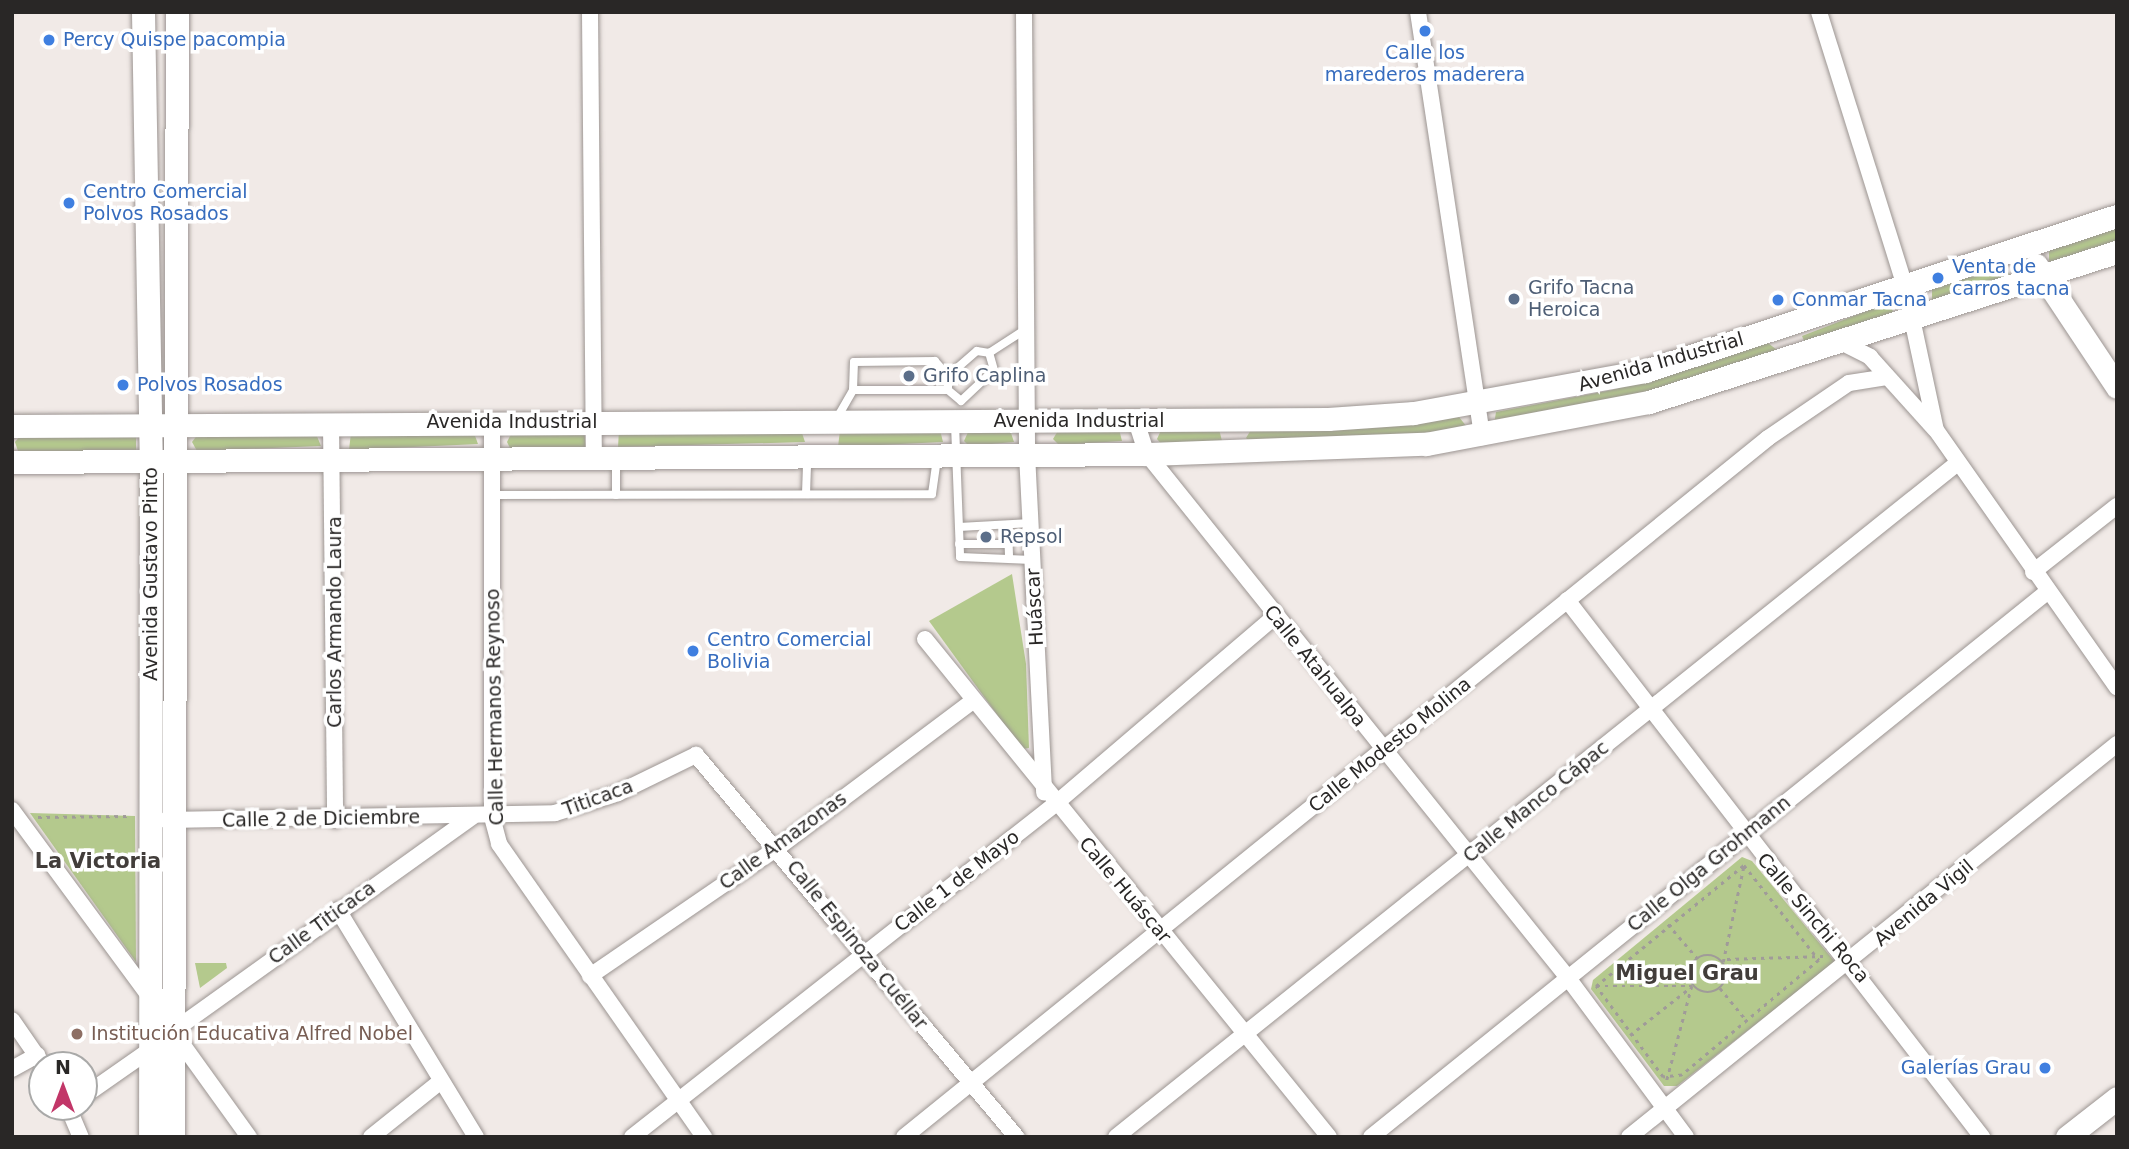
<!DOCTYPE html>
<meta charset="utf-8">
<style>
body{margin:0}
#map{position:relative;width:2129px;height:1149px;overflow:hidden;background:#f1eae7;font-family:"DejaVu Sans",sans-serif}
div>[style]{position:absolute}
.green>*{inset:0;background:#b4c98d}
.path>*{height:2.5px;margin-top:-1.25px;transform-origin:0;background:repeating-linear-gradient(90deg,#a09b99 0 3.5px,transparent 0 8.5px)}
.path>.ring{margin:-1.25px;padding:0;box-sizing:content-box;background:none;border:2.5px solid #a09b99;border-radius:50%}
.roads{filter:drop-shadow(0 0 2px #9c9592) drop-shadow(0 0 2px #9c9592)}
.lane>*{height:8px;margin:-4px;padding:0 4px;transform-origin:4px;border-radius:4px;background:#fff}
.street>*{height:16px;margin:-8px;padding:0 8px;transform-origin:8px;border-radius:8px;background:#fff}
.secondary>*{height:23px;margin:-11.5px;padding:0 11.5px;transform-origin:11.5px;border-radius:11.5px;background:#fff}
.dots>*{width:19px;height:19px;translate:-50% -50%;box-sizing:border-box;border:4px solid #fff;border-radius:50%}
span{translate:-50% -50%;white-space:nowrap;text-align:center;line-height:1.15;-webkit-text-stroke:7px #fff;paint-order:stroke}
.shop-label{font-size:19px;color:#366cbe}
.left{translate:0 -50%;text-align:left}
.right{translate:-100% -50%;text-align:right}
.service-label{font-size:19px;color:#4e5e75}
.street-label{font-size:19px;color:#292726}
.education-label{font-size:19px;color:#785e54}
.neighbourhood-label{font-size:21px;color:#423d3a;font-weight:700}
.frame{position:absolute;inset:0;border:14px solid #292726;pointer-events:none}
.north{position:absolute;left:28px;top:1051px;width:70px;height:70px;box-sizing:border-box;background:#fff;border:2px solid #a9a9a8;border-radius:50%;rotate:0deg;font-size:19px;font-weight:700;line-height:28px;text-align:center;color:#292726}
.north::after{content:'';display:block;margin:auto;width:24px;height:32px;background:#c23668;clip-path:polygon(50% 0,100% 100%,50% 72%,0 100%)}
</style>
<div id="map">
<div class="green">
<div style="clip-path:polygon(2117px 227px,2117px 243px,2049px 262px,2049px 249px)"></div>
<div style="clip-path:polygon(2002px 265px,2012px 277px,1932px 300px,1932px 288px)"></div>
<div style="clip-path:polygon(1890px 302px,1894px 315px,1805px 343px,1802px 336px)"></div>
<div style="clip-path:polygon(1768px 343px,1777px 350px,1690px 382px,1494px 425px,1496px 412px,1612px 390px)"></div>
<div style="clip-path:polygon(1459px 417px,1467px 427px,1463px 433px,1252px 444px,1246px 438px,1252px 428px,1383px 426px)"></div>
<div style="clip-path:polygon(1162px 428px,1219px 429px,1222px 441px,1162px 445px,1157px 439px)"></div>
<div style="clip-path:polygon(1059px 429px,1119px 429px,1122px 441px,1059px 445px,1053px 439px)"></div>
<div style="clip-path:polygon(619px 430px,801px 430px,805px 442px,618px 447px)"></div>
<div style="clip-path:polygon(840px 430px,940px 430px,943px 442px,838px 447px)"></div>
<div style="clip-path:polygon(969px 430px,1010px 430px,1014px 442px,969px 446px,964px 441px)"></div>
<div style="clip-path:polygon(584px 431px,586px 447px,510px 448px,507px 442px,512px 432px)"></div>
<div style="clip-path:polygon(351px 433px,474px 433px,478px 444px,349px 450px)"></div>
<div style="clip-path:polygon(136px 434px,136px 453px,19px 454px,15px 442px,20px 436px)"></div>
<div style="clip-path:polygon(198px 434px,316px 434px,321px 446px,197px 451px,192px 442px)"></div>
<div style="clip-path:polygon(1012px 574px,1026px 664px,1029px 748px,1022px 749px,929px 621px)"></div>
<div style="clip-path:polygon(30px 813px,135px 816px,136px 962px)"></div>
<div style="clip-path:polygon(1742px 857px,1752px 861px,1835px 962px,1677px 1086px,1664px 1086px,1591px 989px,1593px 980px)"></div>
<div style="clip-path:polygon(195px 963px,226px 963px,227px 968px,200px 988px)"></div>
</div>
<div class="path">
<div style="left:38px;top:817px;width:91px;rotate:-0.6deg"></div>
<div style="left:1744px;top:865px;width:121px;rotate:51.7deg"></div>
<div style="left:1819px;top:960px;width:179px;rotate:140deg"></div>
<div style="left:1682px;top:1075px;width:19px;rotate:174deg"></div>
<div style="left:1663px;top:1077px;width:113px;rotate:-126.4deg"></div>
<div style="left:1596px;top:986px;width:191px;rotate:-39.3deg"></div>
<div style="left:1668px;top:924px;width:46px;rotate:49.4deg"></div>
<div class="ring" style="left:1689px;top:955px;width:35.5px;height:35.5px"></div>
<div style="left:1727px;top:959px;width:96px;rotate:-1.8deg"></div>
<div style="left:1723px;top:962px;width:99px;rotate:-77.8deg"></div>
<div style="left:1596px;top:986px;width:96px"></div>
<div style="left:1692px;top:986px;width:101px;rotate:104.9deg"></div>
<div style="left:1720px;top:988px;width:43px;rotate:50.7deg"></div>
<div style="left:1630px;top:1035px;width:78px;rotate:-38.2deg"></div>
</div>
<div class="roads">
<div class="lane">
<div style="left:948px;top:376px;width:38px;rotate:-41deg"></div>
<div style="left:977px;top:351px;width:12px;rotate:9deg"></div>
<div style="left:989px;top:353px;width:44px;rotate:-33deg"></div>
<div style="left:853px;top:390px;width:95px"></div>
<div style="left:948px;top:390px;width:17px;rotate:40deg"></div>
<div style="left:961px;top:401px;width:45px;rotate:-43.2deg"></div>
<div style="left:994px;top:370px;width:18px;rotate:-106deg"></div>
<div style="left:837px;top:418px;width:32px;rotate:-60deg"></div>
<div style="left:853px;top:390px;width:28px;rotate:-88deg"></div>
<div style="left:854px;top:362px;width:81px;rotate:-0.7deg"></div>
<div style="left:935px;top:361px;width:20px;rotate:49deg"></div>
<div style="left:948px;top:376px;width:14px;rotate:90deg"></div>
<div style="left:955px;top:424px;width:133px;rotate:87.8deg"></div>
<div style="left:960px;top:557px;width:72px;rotate:2.4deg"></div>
<div style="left:806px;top:494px;width:35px;rotate:-88deg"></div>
<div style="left:492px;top:495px;width:440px;rotate:-0.1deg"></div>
<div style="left:932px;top:494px;width:36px;rotate:-82deg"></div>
<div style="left:616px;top:495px;width:36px;rotate:-90deg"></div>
<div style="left:959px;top:527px;width:72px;rotate:-3.2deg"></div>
<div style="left:1008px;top:527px;width:30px;rotate:88deg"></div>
<div style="left:959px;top:544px;width:50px"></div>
</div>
<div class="street">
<div style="left:590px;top:12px;width:441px;rotate:89.5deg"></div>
<div style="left:1024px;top:12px;width:442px;rotate:89.6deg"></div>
<div style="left:1027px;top:454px;width:339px;rotate:87.1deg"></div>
<div style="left:1418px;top:12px;width:430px;rotate:81.4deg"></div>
<div style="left:1819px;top:12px;width:287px;rotate:72.6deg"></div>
<div style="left:1905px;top:286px;width:147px;rotate:77.9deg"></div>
<div style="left:1936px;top:430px;width:315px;rotate:54.9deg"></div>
<div style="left:1841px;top:342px;width:33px;rotate:27deg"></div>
<div style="left:1870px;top:357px;width:96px;rotate:48deg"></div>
<div style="left:1136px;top:421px;width:35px;rotate:72deg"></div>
<div style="left:1147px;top:454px;width:672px;rotate:51.22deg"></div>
<div style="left:1568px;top:978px;width:198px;rotate:53.4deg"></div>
<div style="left:331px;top:423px;width:397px;rotate:89.4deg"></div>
<div style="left:492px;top:423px;width:394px;rotate:90deg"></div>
<div style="left:492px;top:817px;width:28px;rotate:75deg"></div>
<div style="left:499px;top:844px;width:358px;rotate:55deg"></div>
<div style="left:2033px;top:572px;width:107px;rotate:-38.2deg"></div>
<div style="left:1567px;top:600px;width:679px;rotate:52.3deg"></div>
<div style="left:925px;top:639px;width:641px;rotate:50.95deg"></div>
<div style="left:12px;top:810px;width:236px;rotate:53.6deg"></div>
<div style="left:166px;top:820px;width:389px;rotate:-1deg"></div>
<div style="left:555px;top:813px;width:66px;rotate:-17.6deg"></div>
<div style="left:618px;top:793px;width:87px;rotate:-26deg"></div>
<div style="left:696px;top:755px;width:499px;rotate:50deg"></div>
<div style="left:338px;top:910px;width:266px;rotate:58.7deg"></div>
<div style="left:590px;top:976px;width:227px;rotate:-34.4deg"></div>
<div style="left:777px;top:848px;width:245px;rotate:-36.9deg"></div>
<div style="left:12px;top:1020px;width:55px;rotate:55.4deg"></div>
<div style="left:172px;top:1030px;width:132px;rotate:54.3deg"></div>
<div style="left:173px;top:1031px;width:368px;rotate:-35.6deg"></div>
<div style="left:12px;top:1069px;width:29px;rotate:-29deg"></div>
<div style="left:84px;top:1096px;width:82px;rotate:-35deg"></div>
<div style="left:68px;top:1107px;width:33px;rotate:67deg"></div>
<div style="left:371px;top:1137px;width:88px;rotate:-38.6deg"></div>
<div style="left:632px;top:1137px;width:537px;rotate:-38.19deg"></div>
<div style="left:1054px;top:805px;width:289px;rotate:-40.5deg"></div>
<div style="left:904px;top:1137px;width:1111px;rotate:-38.97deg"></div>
<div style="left:1768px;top:438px;width:98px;rotate:-34.2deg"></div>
<div style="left:1849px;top:383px;width:38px;rotate:-9deg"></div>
<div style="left:1116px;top:1137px;width:1075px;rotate:-38.69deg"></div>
<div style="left:1371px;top:1137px;width:868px;rotate:-38.88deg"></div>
<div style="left:1629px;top:1137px;width:627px;rotate:-38.85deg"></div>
</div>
<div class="secondary">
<div style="left:143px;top:12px;width:450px;rotate:89deg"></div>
<div style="left:151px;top:462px;width:675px;rotate:90.08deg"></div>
<div style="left:2036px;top:265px;width:146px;rotate:56.4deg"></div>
<div style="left:12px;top:426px;width:1316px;rotate:-0.3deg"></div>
<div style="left:1328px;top:419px;width:86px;rotate:-4deg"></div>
<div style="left:1414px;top:413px;width:235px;rotate:-10.3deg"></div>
<div style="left:1645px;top:371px;width:497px;rotate:-18.2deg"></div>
<div style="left:12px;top:462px;width:1135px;rotate:-0.4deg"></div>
<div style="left:1147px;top:454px;width:279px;rotate:-2.1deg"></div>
<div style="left:1426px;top:444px;width:227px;rotate:-10.7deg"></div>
<div style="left:1649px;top:402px;width:491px;rotate:-17.8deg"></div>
<div style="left:173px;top:1137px;width:1125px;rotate:-89.8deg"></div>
<div style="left:2067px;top:1137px;width:63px;rotate:-38deg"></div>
</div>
</div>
<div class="dots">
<div style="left:1425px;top:31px;background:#3f7fe0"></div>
<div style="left:49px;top:40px;background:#3f7fe0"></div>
<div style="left:69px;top:203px;background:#3f7fe0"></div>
<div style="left:1938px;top:278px;background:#3f7fe0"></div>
<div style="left:1514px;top:299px;background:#5c6f8a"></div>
<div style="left:1778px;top:300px;background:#3f7fe0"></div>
<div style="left:909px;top:376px;background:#5c6f8a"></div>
<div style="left:123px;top:385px;background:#3f7fe0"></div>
<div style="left:986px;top:537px;background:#5c6f8a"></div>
<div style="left:693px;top:651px;background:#3f7fe0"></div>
<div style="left:77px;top:1034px;background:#8d6e63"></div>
<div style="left:2045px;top:1068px;background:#3f7fe0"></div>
</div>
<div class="shop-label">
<span class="left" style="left:63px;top:40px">Percy Quispe pacompia</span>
<span style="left:1425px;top:64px">Calle los<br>marederos maderera</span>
<span class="left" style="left:83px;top:203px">Centro Comercial<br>Polvos Rosados</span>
<span class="left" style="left:1952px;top:278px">Venta de<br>carros tacna</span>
<span class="left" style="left:1792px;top:300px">Conmar Tacna</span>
<span class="left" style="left:137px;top:385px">Polvos Rosados</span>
<span class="left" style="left:707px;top:651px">Centro Comercial<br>Bolivia</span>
<span class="right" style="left:2031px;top:1068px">Galerías Grau</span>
</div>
<div class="service-label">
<span class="left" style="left:1528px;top:299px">Grifo Tacna<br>Heroica</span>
<span class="left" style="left:923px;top:376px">Grifo Caplina</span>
<span class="left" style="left:1000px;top:537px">Repsol</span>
</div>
<div class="street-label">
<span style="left:1661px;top:362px;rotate:-16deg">Avenida Industrial</span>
<span style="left:1079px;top:421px">Avenida Industrial</span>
<span style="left:512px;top:422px">Avenida Industrial</span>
<span style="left:151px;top:574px;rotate:-90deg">Avenida Gustavo Pinto</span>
<span style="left:1035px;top:607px;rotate:-93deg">Huáscar</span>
<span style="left:335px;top:622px;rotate:-90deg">Carlos Armando Laura</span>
<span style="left:1315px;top:666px;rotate:51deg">Calle Atahualpa</span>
<span style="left:495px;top:707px;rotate:-91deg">Calle Hermanos Reynoso</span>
<span style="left:1390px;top:745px;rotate:-39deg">Calle Modesto Molina</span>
<span style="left:598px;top:798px;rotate:-20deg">Titicaca</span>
<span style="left:1536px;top:802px;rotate:-39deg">Calle Manco Cápac</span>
<span style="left:321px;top:819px;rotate:-1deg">Calle 2 de Diciembre</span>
<span style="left:783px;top:841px;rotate:-36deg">Calle Amazonas</span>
<span style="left:1709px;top:864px;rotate:-39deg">Calle Olga Grohmann</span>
<span style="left:957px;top:881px;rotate:-38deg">Calle 1 de Mayo</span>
<span style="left:1125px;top:890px;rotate:50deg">Calle Huáscar</span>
<span style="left:1924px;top:903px;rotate:-40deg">Avenida Vigil</span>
<span style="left:1813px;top:918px;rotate:50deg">Calle Sinchi Roca</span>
<span style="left:322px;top:923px;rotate:-36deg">Calle Titicaca</span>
<span style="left:857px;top:945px;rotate:51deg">Calle Espinoza Cuéllar</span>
</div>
<div class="education-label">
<span class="left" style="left:91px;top:1034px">Institución Educativa Alfred Nobel</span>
</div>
<div class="neighbourhood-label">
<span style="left:98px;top:861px">La Victoria</span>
<span style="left:1687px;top:973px">Miguel Grau</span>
</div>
<div class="frame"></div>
<div class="north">N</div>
</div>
